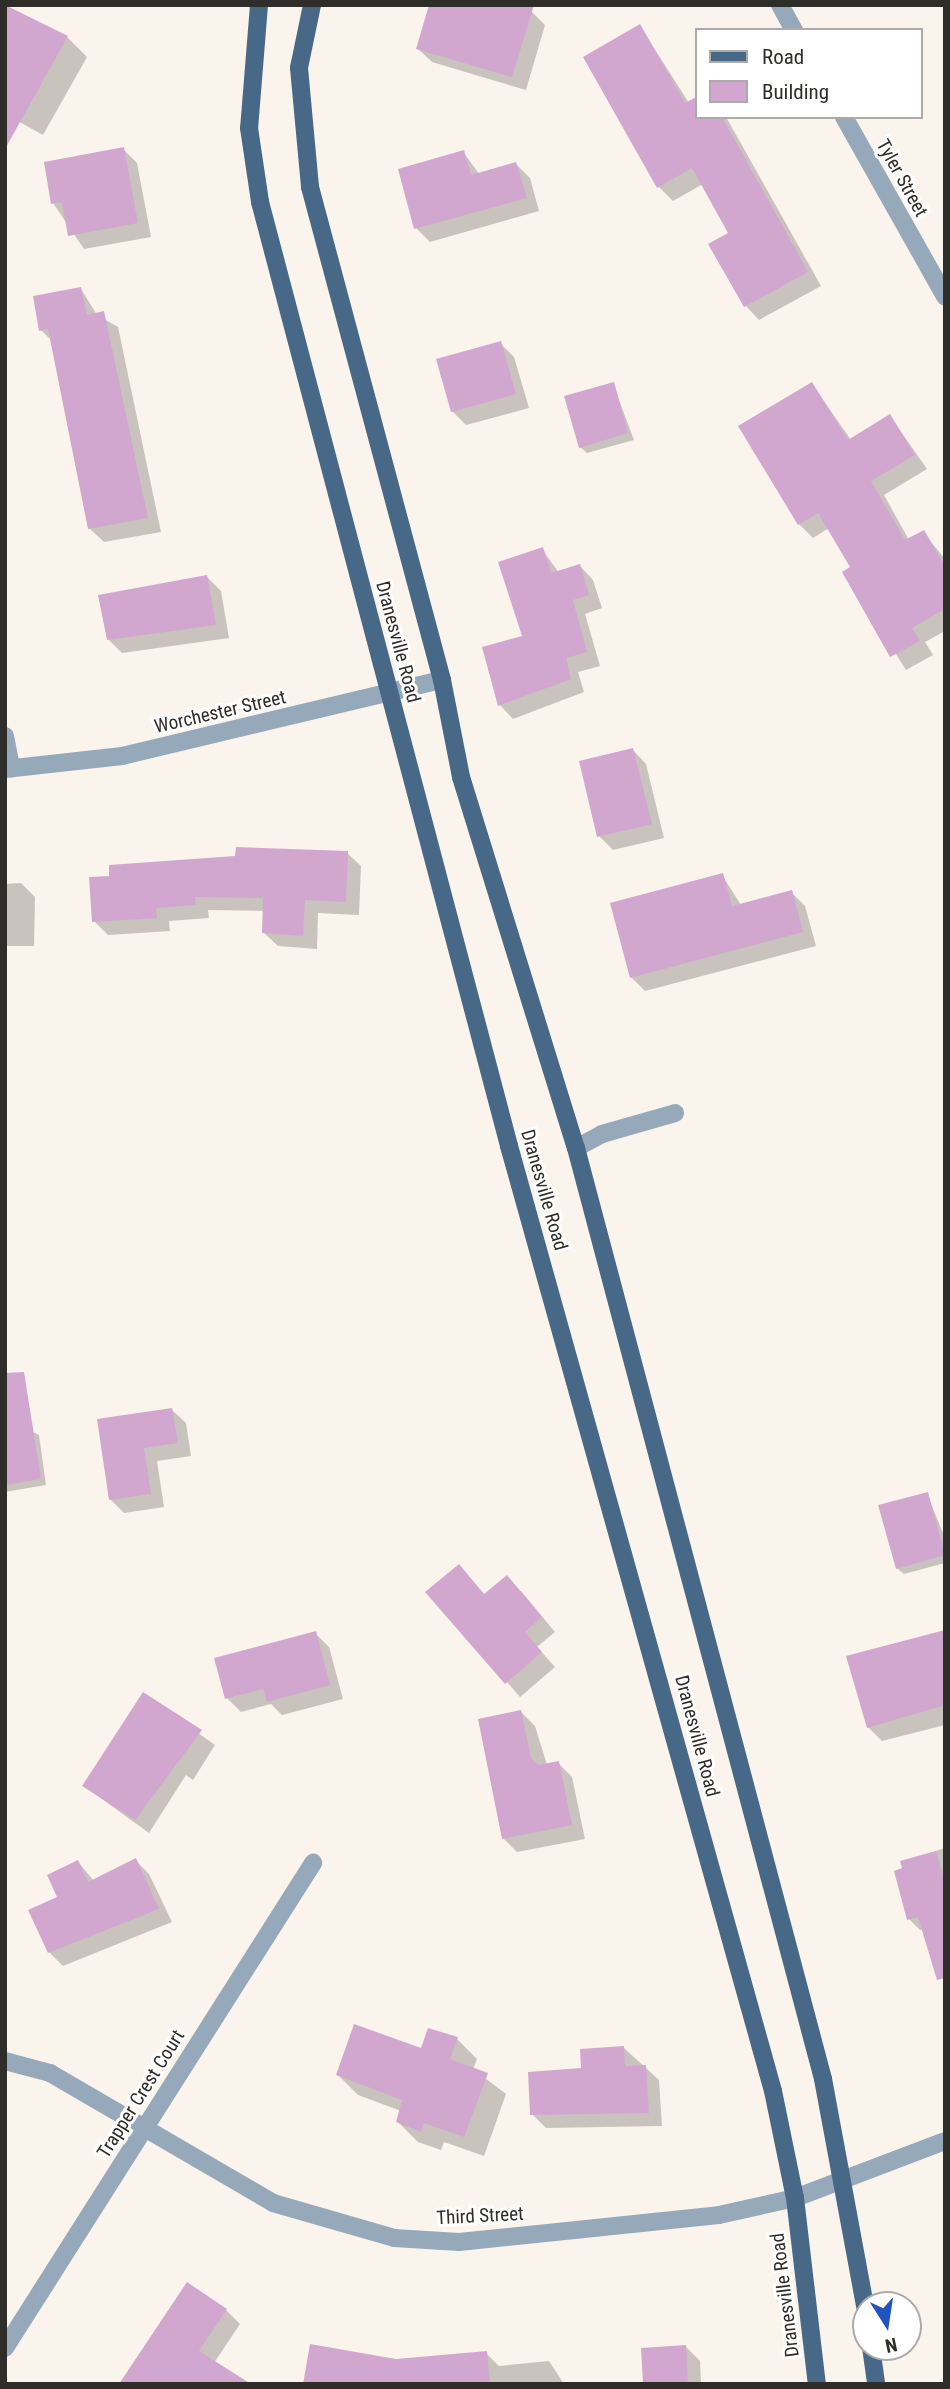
<!DOCTYPE html>
<style>
body{margin:0}
#map{position:relative;width:950px;height:2389px;overflow:hidden;background:#fbf4ec;font-family:"Roboto Condensed",sans-serif}
div>[style]{position:absolute}
.shadow>*{inset:0;background:#0003}
.building>*{inset:0;background:#d1a7d0}
.minor>*{height:18px;margin:-9px;padding:0 9px;transform-origin:9px;border-radius:9px;background:#96a9ba}
.major>*{height:18px;margin:-9px;padding:0 9px;transform-origin:9px;border-radius:9px;background:#476886}
span{translate:-50% -50%;white-space:nowrap;text-align:center;line-height:1.15;-webkit-text-stroke:6px #fff;paint-order:stroke}
.street-label{font-size:19px;color:#2f2d29}
.frame{position:absolute;inset:0;border:7px solid #2f2d29;pointer-events:none}
.legend{position:absolute;left:695px;top:28px;width:228px;height:91px;box-sizing:border-box;background:#fff;border:2px solid #acaba9;margin:0;padding:9px 12px;list-style:none;font-size:21px;color:#2f2d29}
.legend li{display:flex;align-items:center;gap:14px;height:35px}
.legend b{width:35px;border:2px solid #acaba9}
.north{position:absolute;left:852px;top:2291px;width:70px;height:70px;box-sizing:border-box;background:#fff;border:2px solid #acaba9;border-radius:50%;rotate:168deg;font-size:19px;font-weight:700;line-height:28px;text-align:center;color:#2f2d29}
.north::after{content:'';display:block;margin:auto;width:24px;height:32px;background:#2154c1;clip-path:polygon(50% 0,100% 100%,50% 72%,0 100%)}
</style>
<div id="map">
<div class="shadow">
<div style="clip-path:polygon(5px 5px,67px 37px,87px 57px,43px 135px,5px 114px)"></div>
<div style="clip-path:polygon(531px 11px,545px 25px,526px 90px,432px 62px,418px 49px)"></div>
<div style="clip-path:polygon(640px 26px,689px 103px,696px 99px,696px 117px,726px 117px,821px 286px,759px 320px,746px 306px,731px 234px,703px 184px,673px 201px,659px 187px,585px 58px)"></div>
<div style="clip-path:polygon(123px 149px,137px 163px,151px 237px,84px 249px,53px 203px)"></div>
<div style="clip-path:polygon(463px 152px,480px 175px,516px 164px,530px 178px,539px 211px,430px 242px,416px 228px)"></div>
<div style="clip-path:polygon(81px 289px,97px 315px,118px 327px,161px 532px,104px 542px,90px 529px,52px 341px,41px 330px)"></div>
<div style="clip-path:polygon(500px 343px,514px 357px,529px 408px,466px 425px,452px 411px)"></div>
<div style="clip-path:polygon(613px 384px,634px 440px,587px 453px,580px 447px)"></div>
<div style="clip-path:polygon(812px 384px,851px 440px,890px 416px,927px 469px,884px 495px,909px 540px,923px 532px,945px 559px,945px 631px,925px 642px,933px 655px,906px 670px,844px 572px,852px 568px,829px 528px,813px 538px,799px 524px)"></div>
<div style="clip-path:polygon(542px 549px,559px 573px,580px 566px,593px 580px,602px 608px,585px 614px,600px 666px,578px 672px,584px 692px,513px 719px,500px 705px,524px 637px)"></div>
<div style="clip-path:polygon(207px 577px,221px 591px,229px 638px,122px 653px,108px 639px)"></div>
<div style="clip-path:polygon(633px 750px,646px 764px,664px 838px,613px 850px,599px 836px)"></div>
<div style="clip-path:polygon(347px 853px,361px 866px,359px 915px,318px 913px,317px 949px,278px 946px,264px 933px,265px 911px,208px 910px,209px 918px,169px 921px,170px 931px,108px 935px,94px 921px)"></div>
<div style="clip-path:polygon(722px 875px,741px 905px,791px 892px,805px 906px,816px 946px,645px 991px,631px 977px)"></div>
<div style="clip-path:polygon(21px 883px,35px 897px,34px 946px,5px 946px,5px 884px)"></div>
<div style="clip-path:polygon(172px 1410px,186px 1423px,191px 1456px,157px 1461px,164px 1507px,124px 1513px,110px 1499px,99px 1420px)"></div>
<div style="clip-path:polygon(5px 1418px,39px 1435px,46px 1485px,5px 1492px)"></div>
<div style="clip-path:polygon(927px 1494px,945px 1538px,945px 1563px,904px 1574px,897px 1568px)"></div>
<div style="clip-path:polygon(459px 1566px,485px 1595px,521px 1591px,555px 1632px,537px 1647px,555px 1667px,520px 1697px,428px 1592px)"></div>
<div style="clip-path:polygon(945px 1632px,945px 1725px,882px 1741px,868px 1727px)"></div>
<div style="clip-path:polygon(315px 1633px,329px 1647px,343px 1699px,282px 1715px,271px 1704px,241px 1712px,227px 1698px)"></div>
<div style="clip-path:polygon(143px 1694px,215px 1745px,193px 1780px,186px 1775px,149px 1833px,84px 1786px)"></div>
<div style="clip-path:polygon(521px 1712px,535px 1726px,547px 1765px,558px 1763px,572px 1777px,585px 1839px,517px 1852px,503px 1838px)"></div>
<div style="clip-path:polygon(945px 1848px,945px 1927px,920px 1930px,909px 1919px,902px 1862px)"></div>
<div style="clip-path:polygon(135px 1860px,149px 1874px,172px 1922px,63px 1966px,49px 1952px,59px 1898px,78px 1862px,94px 1881px)"></div>
<div style="clip-path:polygon(457px 2039px,477px 2059px,473px 2069px,506px 2094px,484px 2156px,444px 2142px,441px 2150px,418px 2142px,398px 2122px,401px 2111px,358px 2095px,338px 2075px)"></div>
<div style="clip-path:polygon(624px 2048px,659px 2080px,662px 2126px,546px 2128px,532px 2114px,583px 2070px)"></div>
<div style="clip-path:polygon(226px 2310px,240px 2324px,214px 2363px,138px 2384px)"></div>
<div style="clip-path:polygon(686px 2347px,700px 2361px,701px 2384px,647px 2384px)"></div>
<div style="clip-path:polygon(486px 2353px,499px 2366px,549px 2361px,564px 2384px,452px 2384px)"></div>
</div>
<div class="building">
<div style="clip-path:polygon(5px 5px,68px 36px,5px 149px)"></div>
<div style="clip-path:polygon(429px 5px,534px 5px,512px 77px,416px 49px)"></div>
<div style="clip-path:polygon(640px 24px,685px 103px,696px 97px,696px 117px,722px 117px,808px 272px,744px 307px,708px 244px,728px 233px,692px 168px,657px 188px,583px 57px)"></div>
<div style="clip-path:polygon(124px 147px,138px 223px,68px 236px,62px 202px,51px 204px,44px 162px)"></div>
<div style="clip-path:polygon(464px 150px,471px 175px,516px 162px,527px 198px,414px 229px,398px 169px)"></div>
<div style="clip-path:polygon(81px 287px,87px 315px,104px 311px,148px 518px,88px 529px,48px 329px,39px 331px,33px 296px)"></div>
<div style="clip-path:polygon(501px 341px,516px 394px,451px 412px,436px 359px)"></div>
<div style="clip-path:polygon(614px 382px,628px 433px,579px 448px,564px 396px)"></div>
<div style="clip-path:polygon(812px 382px,848px 440px,890px 414px,915px 455px,871px 481px,905px 540px,924px 530px,945px 566px,945px 609px,912px 628px,920px 641px,890px 657px,842px 572px,850px 567px,818px 513px,798px 525px,738px 426px)"></div>
<div style="clip-path:polygon(543px 547px,551px 573px,580px 564px,589px 595px,573px 600px,587px 652px,566px 658px,571px 679px,498px 706px,482px 647px,522px 636px,498px 562px)"></div>
<div style="clip-path:polygon(207px 575px,216px 625px,107px 640px,98px 595px)"></div>
<div style="clip-path:polygon(633px 748px,652px 824px,597px 837px,579px 761px)"></div>
<div style="clip-path:polygon(236px 847px,348px 851px,346px 902px,305px 900px,303px 936px,262px 933px,263px 898px,195px 897px,196px 905px,156px 908px,157px 918px,92px 922px,89px 877px,109px 876px,109px 865px,235px 856px)"></div>
<div style="clip-path:polygon(723px 873px,732px 906px,792px 890px,803px 932px,630px 978px,610px 903px)"></div>
<div style="clip-path:polygon(24px 1372px,41px 1479px,5px 1485px,5px 1373px)"></div>
<div style="clip-path:polygon(172px 1408px,178px 1443px,144px 1448px,151px 1494px,109px 1500px,97px 1419px)"></div>
<div style="clip-path:polygon(928px 1492px,945px 1555px,896px 1569px,878px 1505px)"></div>
<div style="clip-path:polygon(459px 1564px,484px 1594px,507px 1575px,542px 1617px,525px 1632px,542px 1652px,505px 1684px,425px 1592px)"></div>
<div style="clip-path:polygon(945px 1630px,945px 1705px,867px 1728px,846px 1656px)"></div>
<div style="clip-path:polygon(316px 1631px,330px 1685px,267px 1702px,263px 1689px,225px 1699px,214px 1658px)"></div>
<div style="clip-path:polygon(143px 1692px,202px 1730px,135px 1820px,82px 1786px)"></div>
<div style="clip-path:polygon(521px 1710px,531px 1758px,538px 1765px,559px 1761px,572px 1825px,502px 1839px,478px 1719px)"></div>
<div style="clip-path:polygon(936px 1851px,945px 1883px,945px 1978px,937px 1980px,918px 1917px,907px 1920px,894px 1871px,902px 1868px,900px 1861px)"></div>
<div style="clip-path:polygon(136px 1858px,159px 1909px,48px 1953px,28px 1910px,57px 1897px,47px 1875px,78px 1860px,88px 1882px)"></div>
<div style="clip-path:polygon(354px 2024px,421px 2048px,428px 2028px,458px 2037px,450px 2059px,488px 2073px,464px 2137px,424px 2123px,421px 2132px,396px 2122px,402px 2100px,336px 2075px)"></div>
<div style="clip-path:polygon(624px 2046px,625px 2066px,646px 2065px,649px 2113px,530px 2115px,528px 2072px,581px 2068px,580px 2049px)"></div>
<div style="clip-path:polygon(187px 2282px,227px 2309px,199px 2351px,251px 2384px,119px 2384px)"></div>
<div style="clip-path:polygon(310px 2344px,396px 2359px,487px 2351px,490px 2384px,303px 2384px)"></div>
<div style="clip-path:polygon(686px 2345px,688px 2384px,643px 2384px,641px 2348px)"></div>
</div>
<div class="minor">
<div style="left:780px;top:5px;width:29px;rotate:61deg"></div>
<div style="left:844px;top:117px;width:206px;rotate:60.6deg"></div>
<div style="left:5px;top:736px;width:33px;rotate:79deg"></div>
<div style="left:5px;top:769px;width:118px;rotate:-6.3deg"></div>
<div style="left:122px;top:756px;width:329px;rotate:-13.4deg"></div>
<div style="left:576px;top:1148px;width:30px;rotate:-28deg"></div>
<div style="left:602px;top:1134px;width:76px;rotate:-16deg"></div>
<div style="left:5px;top:2061px;width:47px;rotate:14.9deg"></div>
<div style="left:50px;top:2073px;width:258px;rotate:30.2deg"></div>
<div style="left:273px;top:2203px;width:126px;rotate:16.1deg"></div>
<div style="left:394px;top:2238px;width:65px;rotate:3.5deg"></div>
<div style="left:459px;top:2242px;width:261px;rotate:-5.9deg"></div>
<div style="left:719px;top:2215px;width:78px;rotate:-12.6deg"></div>
<div style="left:795px;top:2198px;width:160px;rotate:-20.8deg"></div>
<div style="left:5px;top:2348px;width:575px;rotate:-57.58deg"></div>
</div>
<div class="major">
<div style="left:259px;top:5px;width:123px;rotate:94.6deg"></div>
<div style="left:249px;top:128px;width:75px;rotate:81.5deg"></div>
<div style="left:260px;top:202px;width:976px;rotate:75.22deg"></div>
<div style="left:509px;top:1146px;width:981px;rotate:74.39deg"></div>
<div style="left:773px;top:2091px;width:109px;rotate:78.4deg"></div>
<div style="left:795px;top:2198px;width:187px;rotate:83.3deg"></div>
<div style="left:312px;top:5px;width:64px;rotate:101.7deg"></div>
<div style="left:299px;top:68px;width:120px;rotate:84.7deg"></div>
<div style="left:310px;top:187px;width:510px;rotate:75.01deg"></div>
<div style="left:442px;top:680px;width:99px;rotate:78.9deg"></div>
<div style="left:461px;top:777px;width:388px;rotate:72.8deg"></div>
<div style="left:576px;top:1148px;width:963px;rotate:75.14deg"></div>
<div style="left:823px;top:2079px;width:235px;rotate:79.5deg"></div>
<div style="left:871px;top:2347px;width:37px;rotate:82deg"></div>
</div>
<div class="street-label">
<span style="left:902px;top:178px;rotate:61deg">Tyler Street</span>
<span style="left:398px;top:642px;rotate:75deg">Dranesville Road</span>
<span style="left:220px;top:712px;rotate:-13deg">Worchester Street</span>
<span style="left:544px;top:1190px;rotate:74deg">Dranesville Road</span>
<span style="left:697px;top:1736px;rotate:75deg">Dranesville Road</span>
<span style="left:141px;top:2094px;rotate:-58deg">Trapper Crest Court</span>
<span style="left:480px;top:2216px;rotate:-3deg">Third Street</span>
<span style="left:785px;top:2295px;rotate:-97deg">Dranesville Road</span>
</div>
<div class="frame"></div>
<ul class="legend">
<li><b style="height:9px;background:#476886"></b>Road</li>
<li><b style="height:19px;background:#d1a7d0"></b>Building</li>
</ul>
<div class="north">N</div>
</div>
